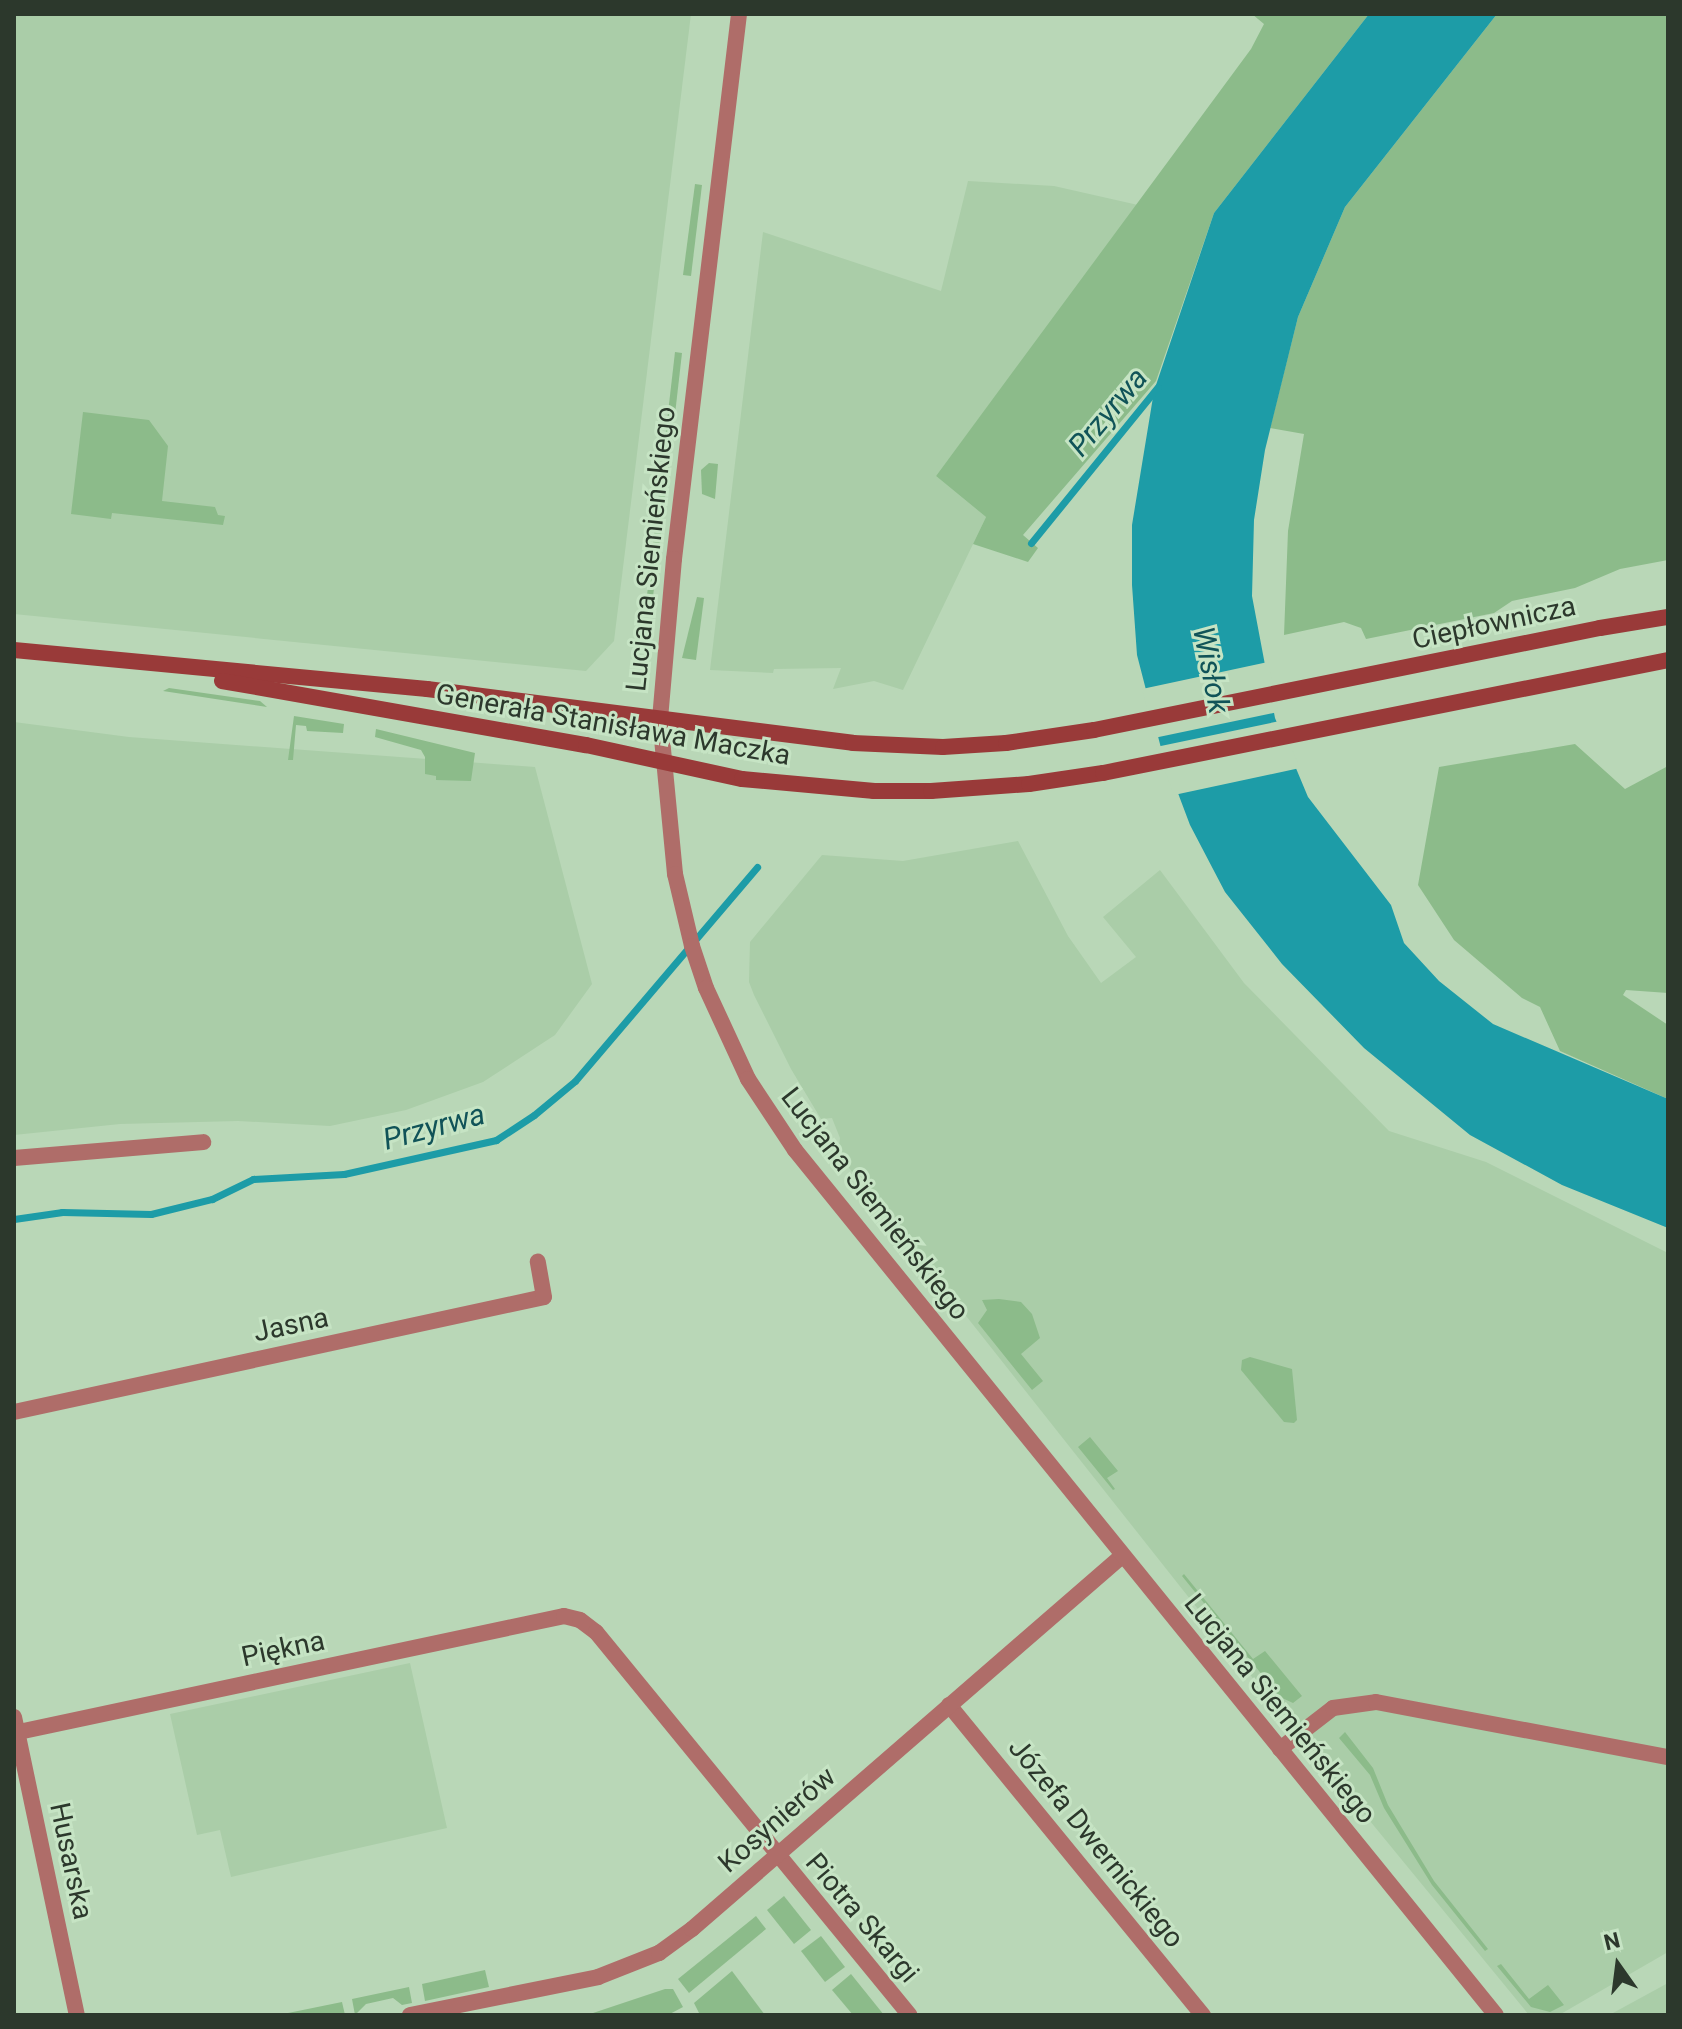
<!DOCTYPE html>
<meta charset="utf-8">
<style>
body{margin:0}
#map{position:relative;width:1682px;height:2029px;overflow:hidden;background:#b9d7b7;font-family:Roboto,sans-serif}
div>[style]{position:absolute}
.built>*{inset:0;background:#aacda8}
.green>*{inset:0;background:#8cbb8a}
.water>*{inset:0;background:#1d9ca7}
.pier>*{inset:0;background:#b9d7b7}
.stream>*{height:7px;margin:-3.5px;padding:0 3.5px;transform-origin:3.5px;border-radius:3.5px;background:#1d9ca7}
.minor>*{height:16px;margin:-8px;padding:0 8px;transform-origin:8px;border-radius:8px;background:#af6d69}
.tertiary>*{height:16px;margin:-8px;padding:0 8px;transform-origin:8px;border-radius:8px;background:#af6d69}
.secondary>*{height:16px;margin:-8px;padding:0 8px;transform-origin:8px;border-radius:8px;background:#993a39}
span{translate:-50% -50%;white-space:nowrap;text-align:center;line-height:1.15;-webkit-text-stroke:6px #c6e4c4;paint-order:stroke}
.street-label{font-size:28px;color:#2c382c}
.water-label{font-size:30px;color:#105358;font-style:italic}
.frame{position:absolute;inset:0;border:16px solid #2c382c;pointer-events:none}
.north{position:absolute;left:1578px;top:1925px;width:80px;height:80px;-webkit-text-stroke:6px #c6e4c4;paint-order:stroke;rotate:346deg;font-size:22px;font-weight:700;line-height:32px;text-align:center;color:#2c382c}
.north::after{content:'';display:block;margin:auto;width:28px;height:36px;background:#2c382c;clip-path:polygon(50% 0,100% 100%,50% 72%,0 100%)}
</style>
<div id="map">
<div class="built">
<div style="clip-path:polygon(14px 14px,691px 14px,614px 641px,586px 671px,14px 614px)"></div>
<div style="clip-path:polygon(968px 181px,1054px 186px,1138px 205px,936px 476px,986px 517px,903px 690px,874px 681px,833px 689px,841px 668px,774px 669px,773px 673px,710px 670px,763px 232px,941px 291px)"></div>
<div style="clip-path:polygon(14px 722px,129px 737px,535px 767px,592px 984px,555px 1035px,483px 1082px,406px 1110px,330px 1126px,238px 1121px,120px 1124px,14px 1135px)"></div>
<div style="clip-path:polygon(1018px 841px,1068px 936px,1101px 983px,1136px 957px,1103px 917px,1160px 870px,1244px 983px,1389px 1131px,1486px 1162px,1668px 1253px,1668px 1952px,1559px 2015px,1529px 2015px,1247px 1671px,838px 1154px,840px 1138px,832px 1118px,821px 1119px,791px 1069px,754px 995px,749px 982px,750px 942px,822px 855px,903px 861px)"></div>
<div style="clip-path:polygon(410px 1663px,447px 1828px,231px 1877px,220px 1830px,197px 1835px,170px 1714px)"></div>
<div style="clip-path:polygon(1668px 1983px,1668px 2015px,1614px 2015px,1613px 2013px)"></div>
</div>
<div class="green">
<div style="clip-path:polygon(1252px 14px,1369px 14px,1214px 213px,1156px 381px,1023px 535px,1038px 548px,1028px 562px,973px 544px,986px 517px,936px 476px,1251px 49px,1264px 24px)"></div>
<div style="clip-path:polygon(1497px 14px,1668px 14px,1668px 560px,1620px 569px,1575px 588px,1512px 601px,1494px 613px,1366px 639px,1361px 628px,1344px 622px,1284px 635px,1288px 531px,1304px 434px,1270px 428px,1298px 317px,1345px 207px)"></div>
<div style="clip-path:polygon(695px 184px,702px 185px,691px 276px,683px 275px)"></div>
<div style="clip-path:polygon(675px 352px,682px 353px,671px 449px,652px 605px,646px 604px)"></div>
<div style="clip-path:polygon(83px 412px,149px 420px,168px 446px,162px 501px,215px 507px,218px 515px,225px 516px,223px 525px,112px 513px,111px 519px,71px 514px)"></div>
<div style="clip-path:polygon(709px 463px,718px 464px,715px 499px,702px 494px,701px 470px)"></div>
<div style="clip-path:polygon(697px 597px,704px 598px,696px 660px,682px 658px)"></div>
<div style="clip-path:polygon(169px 688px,260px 701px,267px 707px,163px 691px)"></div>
<div style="clip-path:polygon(294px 716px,344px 724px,343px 733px,307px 731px,306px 726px,296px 725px,293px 760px,288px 760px)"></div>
<div style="clip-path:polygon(376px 729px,475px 753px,471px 781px,436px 780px,436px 776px,425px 774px,425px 757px,421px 750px,375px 737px)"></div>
<div style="clip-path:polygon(1575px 744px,1625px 789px,1668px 766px,1668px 993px,1626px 990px,1623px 995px,1668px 1025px,1668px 1099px,1560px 1051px,1540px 1007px,1522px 998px,1454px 940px,1418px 885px,1439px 767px)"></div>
<div style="clip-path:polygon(999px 1299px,1021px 1302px,1032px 1314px,1040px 1338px,1021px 1354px,1043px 1381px,1032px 1390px,978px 1323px,987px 1310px,982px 1300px)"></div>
<div style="clip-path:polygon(1250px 1357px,1292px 1369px,1297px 1420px,1294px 1423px,1284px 1422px,1241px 1370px,1242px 1360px)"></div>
<div style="clip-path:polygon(1090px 1437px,1118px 1471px,1107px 1478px,1115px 1489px,1113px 1490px,1078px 1447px)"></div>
<div style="clip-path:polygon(1184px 1574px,1253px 1659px,1265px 1651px,1302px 1696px,1293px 1703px,1280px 1697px,1182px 1576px)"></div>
<div style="clip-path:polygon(1345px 1732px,1373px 1768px,1388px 1805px,1434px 1881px,1488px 1949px,1485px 1951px,1432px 1885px,1384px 1808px,1370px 1775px,1339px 1738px)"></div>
<div style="clip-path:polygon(784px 1896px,811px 1930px,794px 1944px,767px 1910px)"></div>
<div style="clip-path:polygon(756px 1916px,766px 1929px,689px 1993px,678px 1979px)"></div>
<div style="clip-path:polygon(821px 1936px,845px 1967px,825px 1982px,801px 1951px)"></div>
<div style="clip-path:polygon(1501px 1964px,1529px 1999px,1548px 1985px,1564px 2005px,1550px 2012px,1531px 2007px,1497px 1966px)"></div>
<div style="clip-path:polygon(485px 1970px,489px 1987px,425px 2001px,422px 1984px)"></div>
<div style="clip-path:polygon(732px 1971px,765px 2015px,700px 2015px,694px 2003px)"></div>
<div style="clip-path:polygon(851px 1974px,884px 2015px,853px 2015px,832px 1990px)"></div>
<div style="clip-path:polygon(409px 1987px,412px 2003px,402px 2005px,393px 1998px,366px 2004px,355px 2015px,352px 1999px)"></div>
<div style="clip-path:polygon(665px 1989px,673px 1989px,683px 2007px,668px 2015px,587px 2015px)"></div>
<div style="clip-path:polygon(342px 2002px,345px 2015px,288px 2015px,288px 2013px)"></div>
</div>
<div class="water">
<div style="clip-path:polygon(1369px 14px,1497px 14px,1345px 207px,1298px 317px,1265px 450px,1254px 520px,1252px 596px,1275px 718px,1308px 797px,1391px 905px,1404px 943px,1439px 981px,1493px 1024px,1668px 1099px,1668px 1228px,1562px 1185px,1470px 1135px,1364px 1048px,1282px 964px,1225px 892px,1190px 825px,1161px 748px,1137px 655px,1132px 585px,1132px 525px,1154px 391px,1214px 213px)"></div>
</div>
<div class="pier">
<div style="clip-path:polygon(1268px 662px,1278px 712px,1154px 738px,1142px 689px)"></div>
<div style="clip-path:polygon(1280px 721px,1300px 768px,1174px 795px,1156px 747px)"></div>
</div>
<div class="stream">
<div style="left:1031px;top:543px;width:201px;rotate:-50.9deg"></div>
<div style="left:14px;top:1219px;width:49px;rotate:-8.3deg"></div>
<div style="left:62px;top:1212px;width:89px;rotate:1.3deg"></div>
<div style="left:151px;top:1214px;width:63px;rotate:-13.8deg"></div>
<div style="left:212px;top:1199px;width:46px;rotate:-26deg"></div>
<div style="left:253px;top:1179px;width:91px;rotate:-3.1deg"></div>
<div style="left:344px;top:1174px;width:156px;rotate:-12.6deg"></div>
<div style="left:496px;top:1140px;width:45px;rotate:-33.3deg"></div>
<div style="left:534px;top:1115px;width:53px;rotate:-39.7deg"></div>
<div style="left:575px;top:1081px;width:281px;rotate:-49.6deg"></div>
</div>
<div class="minor">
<div style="left:14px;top:1158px;width:190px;rotate:-4.8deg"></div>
<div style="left:14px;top:1412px;width:542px;rotate:-12.24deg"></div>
<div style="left:544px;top:1297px;width:36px;rotate:-100deg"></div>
<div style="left:949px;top:1705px;width:401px;rotate:50.7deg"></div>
<div style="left:14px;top:1717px;width:305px;rotate:78.1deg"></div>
<div style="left:14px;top:1733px;width:562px;rotate:-12.01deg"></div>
<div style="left:564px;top:1616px;width:16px;rotate:14deg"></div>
<div style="left:580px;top:1620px;width:20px;rotate:37deg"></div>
<div style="left:596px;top:1632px;width:495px;rotate:50.7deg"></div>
<div style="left:1280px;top:1749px;width:67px;rotate:-37.7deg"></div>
<div style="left:1333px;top:1708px;width:43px;rotate:-7.9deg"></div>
<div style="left:1376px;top:1702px;width:297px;rotate:10.7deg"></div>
<div style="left:410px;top:2015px;width:192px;rotate:-11.4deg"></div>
<div style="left:598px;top:1977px;width:66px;rotate:-21.5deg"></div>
<div style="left:659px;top:1953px;width:41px;rotate:-36deg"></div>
<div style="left:692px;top:1929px;width:569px;rotate:-40.94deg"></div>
</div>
<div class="tertiary">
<div style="left:739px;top:14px;width:549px;rotate:96.8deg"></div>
<div style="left:674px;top:559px;width:160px;rotate:95deg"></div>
<div style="left:660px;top:718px;width:157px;rotate:84.5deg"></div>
<div style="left:675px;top:874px;width:74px;rotate:76.7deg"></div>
<div style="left:692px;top:946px;width:44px;rotate:71.6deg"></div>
<div style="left:706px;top:988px;width:100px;rotate:65.2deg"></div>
<div style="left:748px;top:1079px;width:85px;rotate:56.5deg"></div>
<div style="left:795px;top:1150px;width:1113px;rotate:50.98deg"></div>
</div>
<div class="secondary">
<div style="left:14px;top:650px;width:415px;rotate:5.4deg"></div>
<div style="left:427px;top:689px;width:429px;rotate:7.2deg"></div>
<div style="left:853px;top:743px;width:90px;rotate:2.5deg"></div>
<div style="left:943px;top:747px;width:63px;rotate:-3.6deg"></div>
<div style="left:1006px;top:743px;width:89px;rotate:-8.4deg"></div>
<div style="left:1094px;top:730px;width:516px;rotate:-11.4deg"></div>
<div style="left:1600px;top:628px;width:69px;rotate:-9.2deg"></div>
<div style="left:222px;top:681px;width:370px;rotate:10deg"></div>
<div style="left:586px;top:745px;width:160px;rotate:12.3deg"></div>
<div style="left:742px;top:779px;width:133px;rotate:5.2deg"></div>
<div style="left:874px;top:791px;width:57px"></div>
<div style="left:931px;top:791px;width:98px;rotate:-4.1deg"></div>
<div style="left:1029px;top:784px;width:75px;rotate:-8.5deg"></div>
<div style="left:1103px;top:773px;width:576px;rotate:-11.31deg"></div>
</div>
<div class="street-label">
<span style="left:651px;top:549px;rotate:-84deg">Lucjana Siemieńskiego</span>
<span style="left:1494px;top:623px;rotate:-12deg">Ciepłownicza</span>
<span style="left:613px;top:725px;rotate:10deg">Generała Stanisława Maczka</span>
<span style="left:875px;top:1204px;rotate:52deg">Lucjana Siemieńskiego</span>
<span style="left:291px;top:1325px;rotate:-12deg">Jasna</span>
<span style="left:283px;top:1649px;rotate:-12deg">Piękna</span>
<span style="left:1280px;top:1709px;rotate:51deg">Lucjana Siemieńskiego</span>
<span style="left:777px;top:1820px;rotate:-41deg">Kosynierów</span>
<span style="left:1096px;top:1843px;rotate:51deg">Józefa Dwernickiego</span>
<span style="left:71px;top:1861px;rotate:78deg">Husarska</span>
<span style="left:862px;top:1918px;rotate:50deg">Piotra Skargi</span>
</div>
<div class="water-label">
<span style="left:1108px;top:412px;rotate:-50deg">Przyrwa</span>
<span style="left:1211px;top:670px;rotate:79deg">Wisłok</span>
<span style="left:434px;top:1127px;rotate:-15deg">Przyrwa</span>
</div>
<div class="frame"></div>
<div class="north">N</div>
</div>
